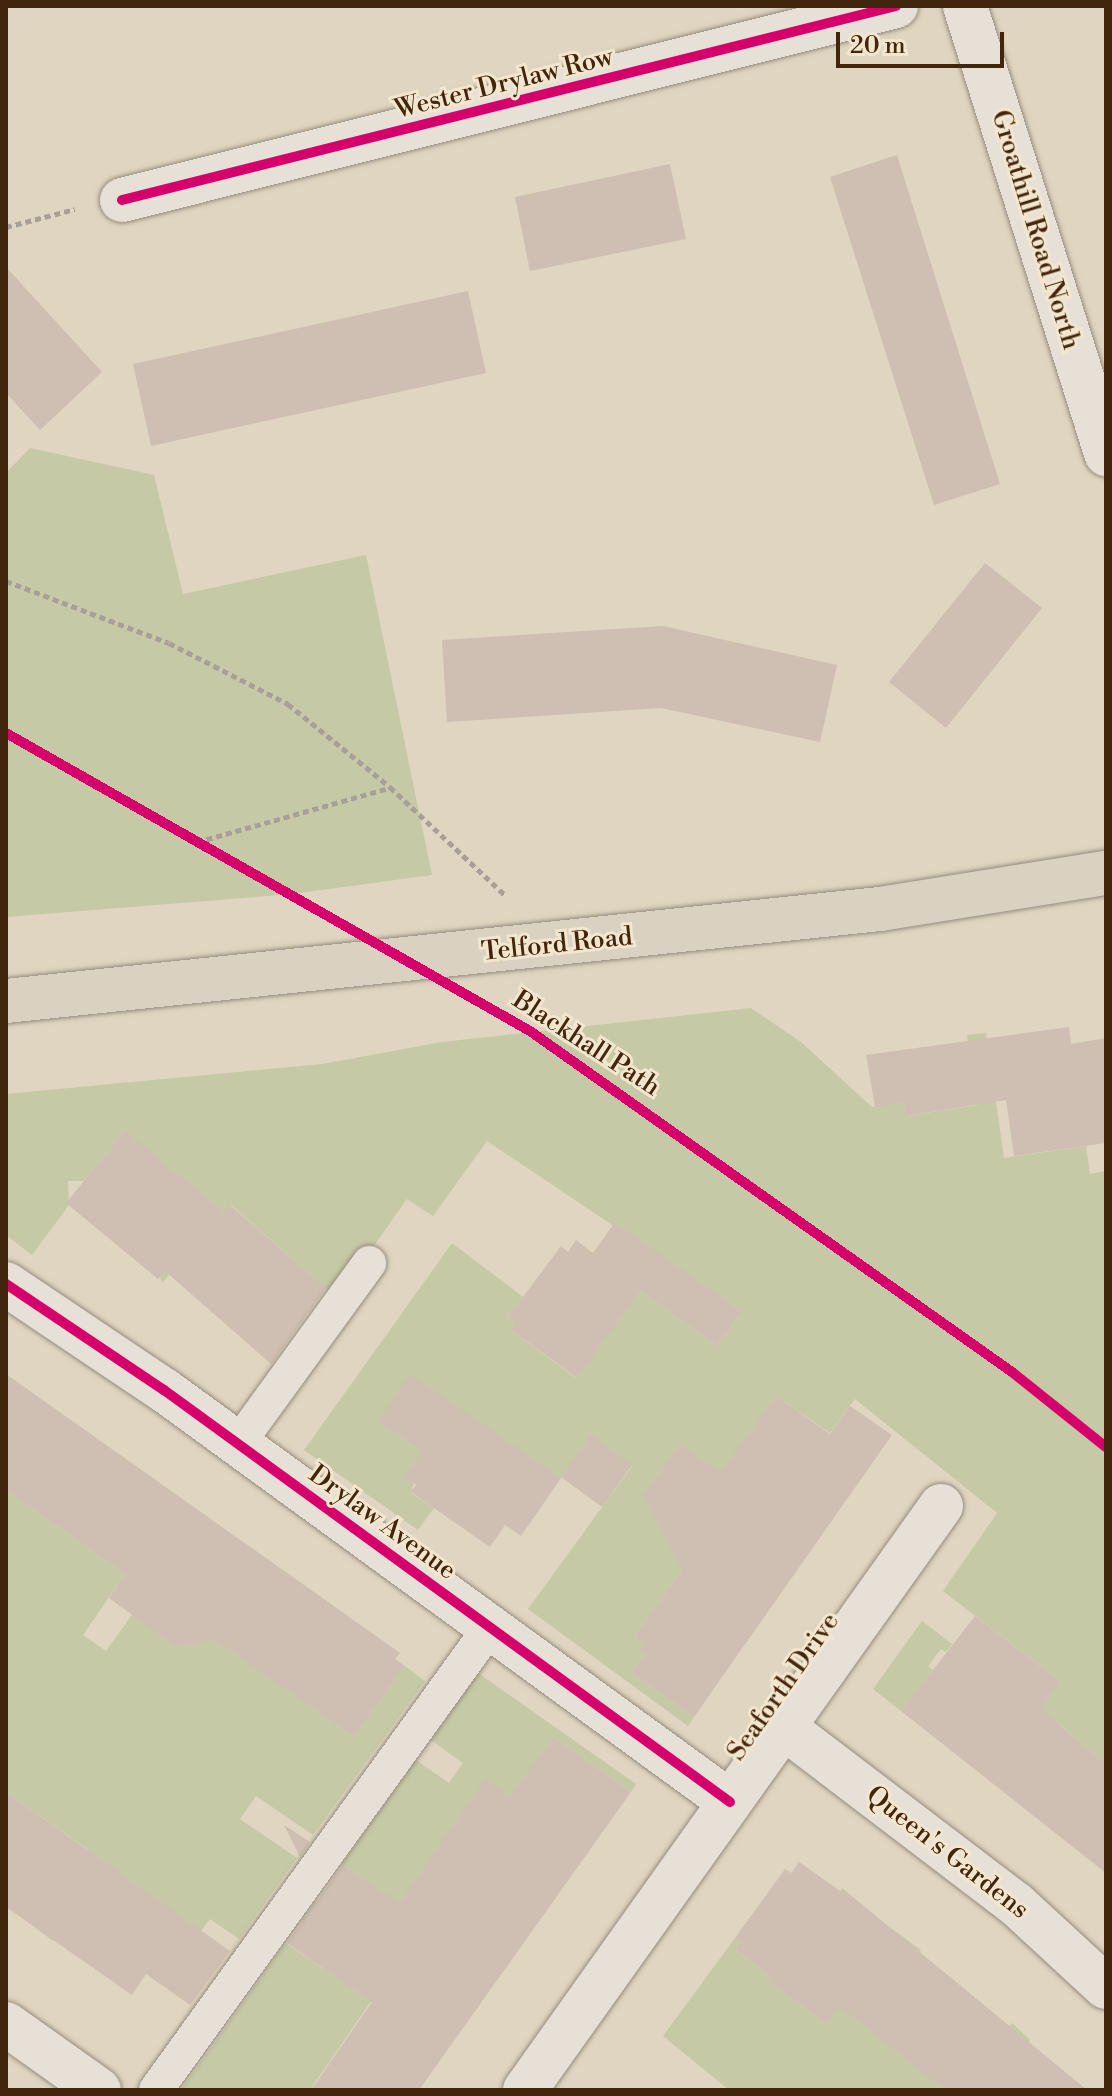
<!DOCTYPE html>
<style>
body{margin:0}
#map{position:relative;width:1112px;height:2096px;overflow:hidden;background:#dfd5c0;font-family:"Libre Bodoni",serif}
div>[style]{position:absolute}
.green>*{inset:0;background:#c6c9a6}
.building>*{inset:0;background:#cebfb2}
.path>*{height:5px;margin-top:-2.5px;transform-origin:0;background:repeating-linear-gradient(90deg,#a8a096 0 6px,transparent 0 10px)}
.roads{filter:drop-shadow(0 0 2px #968c7e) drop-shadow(0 0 2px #968c7e)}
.service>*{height:34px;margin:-17px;padding:0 17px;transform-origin:17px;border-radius:17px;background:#e6e0d6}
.minor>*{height:44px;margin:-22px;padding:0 22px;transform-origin:22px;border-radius:22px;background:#e6e0d6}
.tertiary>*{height:44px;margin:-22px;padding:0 22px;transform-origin:22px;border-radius:22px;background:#e6e0d6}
.primary>*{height:44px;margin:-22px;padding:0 22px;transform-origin:22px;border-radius:22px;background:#dad1c1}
.cycleway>*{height:10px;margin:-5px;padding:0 5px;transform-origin:5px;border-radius:5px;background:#d6006c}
span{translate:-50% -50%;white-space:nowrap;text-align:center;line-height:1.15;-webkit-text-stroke:6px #f3e6ce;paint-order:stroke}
.street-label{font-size:26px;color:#42250d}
.frame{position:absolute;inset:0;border:8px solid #42250d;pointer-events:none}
.scale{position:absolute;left:836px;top:32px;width:168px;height:36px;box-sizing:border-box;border:4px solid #42250d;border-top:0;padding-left:10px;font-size:24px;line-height:28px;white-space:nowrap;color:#42250d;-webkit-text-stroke:6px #f3e6ce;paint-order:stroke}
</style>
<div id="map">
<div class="green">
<div style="clip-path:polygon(30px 448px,154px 475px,183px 594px,366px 555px,432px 875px,292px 894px,6px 917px,6px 473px)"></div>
<div style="clip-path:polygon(751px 1008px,801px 1042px,872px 1107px,904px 1102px,907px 1116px,978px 1105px,967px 1035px,986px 1033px,1004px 1158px,1086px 1146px,1090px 1174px,1106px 1171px,1106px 1764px,1059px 1724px,1005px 1787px,1039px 1711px,1061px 1682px,943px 1591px,997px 1513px,855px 1399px,830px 1433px,776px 1396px,741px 1487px,680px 1444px,654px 1480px,682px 1520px,667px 1541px,687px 1563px,634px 1637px,643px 1644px,639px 1651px,645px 1654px,632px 1673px,694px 1717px,688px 1726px,528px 1609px,632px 1466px,591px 1436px,541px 1505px,378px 1421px,422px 1451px,411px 1493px,434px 1508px,418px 1530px,304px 1450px,452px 1243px,523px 1297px,508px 1317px,515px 1323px,511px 1330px,576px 1378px,641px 1291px,717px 1346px,742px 1312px,487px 1141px,433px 1216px,407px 1199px,337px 1298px,231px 1205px,162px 1283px,125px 1131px,84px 1181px,68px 1181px,69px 1205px,32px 1255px,6px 1235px,6px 1094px,322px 1064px,442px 1042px)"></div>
<div style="clip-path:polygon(6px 1490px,125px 1574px,83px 1635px,106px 1651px,136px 1609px,199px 1627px,354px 1737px,405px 1666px,425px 1681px,313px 1835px,256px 1796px,240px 1819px,297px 1858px,239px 1939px,210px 1919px,201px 1931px,78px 1905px,53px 1941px,33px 1926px,87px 1849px,6px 1792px)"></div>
<div style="clip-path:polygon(922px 1621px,952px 1644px,946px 1652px,941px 1649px,928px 1666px,933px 1670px,901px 1711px,873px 1689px)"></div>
<div style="clip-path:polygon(478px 1673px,636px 1784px,631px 1792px,553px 1737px,310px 2090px,181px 2090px,286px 1943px,324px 1969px,340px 1947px,302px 1920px,315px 1902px,348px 1926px,375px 1887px,342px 1864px,416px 1760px,449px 1783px,463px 1763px,431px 1740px)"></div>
<div style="clip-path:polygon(869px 1912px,921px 1950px,876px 2005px,890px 2046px,912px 2063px,983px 2059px,1012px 2023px,1030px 2040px,987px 2090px,729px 2090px,663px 2036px,735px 1938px,740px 1943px,736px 1950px,769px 1975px,766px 1980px,826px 2023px,856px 1982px)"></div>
</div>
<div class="building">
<div style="clip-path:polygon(897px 155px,1000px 484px,934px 505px,830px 177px)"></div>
<div style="clip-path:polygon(670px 164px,686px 239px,530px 271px,515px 197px)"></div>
<div style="clip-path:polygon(6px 267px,102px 372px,40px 430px,6px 393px)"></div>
<div style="clip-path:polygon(468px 291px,486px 373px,151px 446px,133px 364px)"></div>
<div style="clip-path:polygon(985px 563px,1042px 608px,946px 728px,889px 682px)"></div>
<div style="clip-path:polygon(663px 626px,837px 665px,820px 742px,661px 708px,447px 722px,442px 640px)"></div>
<div style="clip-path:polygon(1069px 1027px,1071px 1044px,1106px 1038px,1106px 1143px,1014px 1156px,1006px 1100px,906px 1116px,904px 1102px,875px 1107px,866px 1055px)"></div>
<div style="clip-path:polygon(125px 1131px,224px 1212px,230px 1205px,326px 1288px,271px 1364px,165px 1271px,158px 1279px,66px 1203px)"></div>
<div style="clip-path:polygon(615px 1222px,742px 1312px,717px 1346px,641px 1291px,577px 1378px,510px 1329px,515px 1323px,508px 1317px,561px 1246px,568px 1252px,576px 1240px,593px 1253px)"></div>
<div style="clip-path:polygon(6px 1374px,400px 1653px,395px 1659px,405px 1666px,354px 1737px,216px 1640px,177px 1647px,109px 1598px,125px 1574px,6px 1490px)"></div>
<div style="clip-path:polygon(410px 1374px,561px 1478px,521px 1536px,505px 1525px,490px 1547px,411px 1492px,416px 1485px,404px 1477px,422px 1451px,378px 1421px)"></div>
<div style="clip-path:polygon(776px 1396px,830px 1434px,850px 1406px,892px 1435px,694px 1717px,632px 1673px,645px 1654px,639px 1651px,643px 1644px,634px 1637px,682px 1570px,643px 1495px,680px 1444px,721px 1472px)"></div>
<div style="clip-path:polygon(591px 1435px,632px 1465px,602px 1507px,561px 1477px)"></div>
<div style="clip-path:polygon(975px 1616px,1061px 1682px,1041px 1709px,1106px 1764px,1106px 1873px,901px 1711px)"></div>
<div style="clip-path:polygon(553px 1737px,631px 1792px,419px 2090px,311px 2090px,372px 2002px,287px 1943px,343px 1865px,400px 1903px,485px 1779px,510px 1797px)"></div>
<div style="clip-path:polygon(6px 1792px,230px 1951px,190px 2005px,146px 1974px,132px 1995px,6px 1907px)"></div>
<div style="clip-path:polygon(284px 1825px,310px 1842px,300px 1857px)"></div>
<div style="clip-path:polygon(799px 1862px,840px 1891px,842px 1888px,1087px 2090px,945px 2090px,839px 2006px,826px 2023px,766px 1980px,769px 1975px,735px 1949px,740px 1943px,735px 1938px,785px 1869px,791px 1873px)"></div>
</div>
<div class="path">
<div style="left:6px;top:227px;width:71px;rotate:-14.6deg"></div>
<div style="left:6px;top:581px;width:174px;rotate:20.8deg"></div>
<div style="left:169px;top:643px;width:134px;rotate:27.1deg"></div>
<div style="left:288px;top:704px;width:132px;rotate:39.1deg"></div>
<div style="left:390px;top:787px;width:159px;rotate:43.2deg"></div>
<div style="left:197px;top:842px;width:199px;rotate:-15.7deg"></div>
</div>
<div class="roads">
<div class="service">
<div style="left:237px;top:1445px;width:225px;rotate:-54deg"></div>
<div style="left:156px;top:2090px;width:569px;rotate:-54.16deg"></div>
</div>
<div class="minor">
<div style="left:122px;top:200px;width:798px;rotate:-14.07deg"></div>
<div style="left:6px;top:1284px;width:190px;rotate:33.9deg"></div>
<div style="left:164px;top:1390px;width:700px;rotate:36.05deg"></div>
<div style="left:782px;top:1726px;width:295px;rotate:37.3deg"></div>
<div style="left:1017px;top:1905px;width:121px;rotate:42.7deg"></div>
<div style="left:6px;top:2024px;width:114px;rotate:35.4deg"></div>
<div style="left:525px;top:2090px;width:717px;rotate:-54.54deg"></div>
</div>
<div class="tertiary">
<div style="left:965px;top:6px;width:470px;rotate:72.5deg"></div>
</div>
<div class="primary">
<div style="left:6px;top:1001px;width:879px;rotate:-6.01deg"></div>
<div style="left:880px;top:909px;width:229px;rotate:-9.1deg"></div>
</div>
</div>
<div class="cycleway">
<div style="left:122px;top:200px;width:798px;rotate:-14.07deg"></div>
<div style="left:6px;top:733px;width:603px;rotate:29.63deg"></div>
<div style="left:530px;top:1031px;width:590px;rotate:35.28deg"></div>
<div style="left:1012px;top:1372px;width:120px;rotate:38.6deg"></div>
<div style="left:6px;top:1284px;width:190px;rotate:33.9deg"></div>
<div style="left:164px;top:1390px;width:700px;rotate:36.05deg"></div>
</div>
<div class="street-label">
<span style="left:504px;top:84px;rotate:-14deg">Wester Drylaw Row</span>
<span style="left:1035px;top:230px;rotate:73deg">Groathill Road North</span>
<span style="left:557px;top:945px;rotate:-6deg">Telford Road</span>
<span style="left:586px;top:1044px;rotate:33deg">Blackhall Path</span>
<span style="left:382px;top:1523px;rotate:36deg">Drylaw Avenue</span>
<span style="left:784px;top:1687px;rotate:-55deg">Seaforth Drive</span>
<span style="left:947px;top:1853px;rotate:38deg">Queen's Gardens</span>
</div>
<div class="frame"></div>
<div class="scale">20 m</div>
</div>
